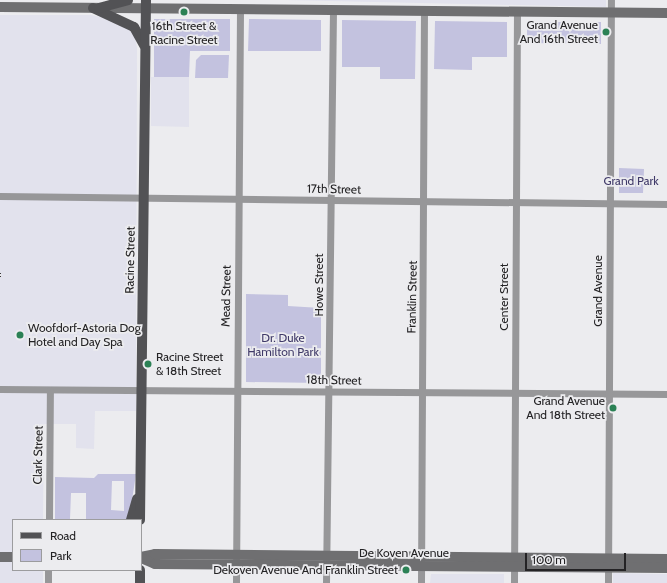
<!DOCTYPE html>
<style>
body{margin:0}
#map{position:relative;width:667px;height:583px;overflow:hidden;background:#ececef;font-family:Cabin,sans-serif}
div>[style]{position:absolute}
.built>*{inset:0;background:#e2e2ed}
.green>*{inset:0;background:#c3c2df}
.street>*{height:7px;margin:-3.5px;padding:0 3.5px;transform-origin:3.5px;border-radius:3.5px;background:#979799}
.secondary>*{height:10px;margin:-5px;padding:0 5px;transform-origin:5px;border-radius:5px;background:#6f6f71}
.primary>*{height:10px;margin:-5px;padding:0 5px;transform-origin:5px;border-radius:5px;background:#525255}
.rail>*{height:3.5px;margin-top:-1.75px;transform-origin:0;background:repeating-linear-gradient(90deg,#ececef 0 6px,#39383a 0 12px);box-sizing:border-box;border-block:1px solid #39383a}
.dots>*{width:11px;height:11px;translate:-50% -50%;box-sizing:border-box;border:2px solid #ececef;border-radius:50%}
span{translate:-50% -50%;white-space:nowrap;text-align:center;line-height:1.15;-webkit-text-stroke:3.5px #ececef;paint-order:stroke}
.poi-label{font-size:12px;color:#242325}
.right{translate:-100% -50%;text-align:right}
.left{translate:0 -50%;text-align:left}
.park-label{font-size:12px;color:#403a69}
.street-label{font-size:12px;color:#242325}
.legend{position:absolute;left:12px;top:519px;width:130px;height:52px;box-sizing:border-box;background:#ececef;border:1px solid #9c9c9e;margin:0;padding:5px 7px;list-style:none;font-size:12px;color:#242325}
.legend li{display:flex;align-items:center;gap:8px;height:20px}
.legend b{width:20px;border:1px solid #9c9c9e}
.scale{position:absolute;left:525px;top:553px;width:101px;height:18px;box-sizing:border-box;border:2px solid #242325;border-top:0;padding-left:5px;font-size:12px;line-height:14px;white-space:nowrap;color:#242325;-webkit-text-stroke:3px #ececef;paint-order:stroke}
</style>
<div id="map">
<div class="built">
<div style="clip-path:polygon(285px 0,606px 0,606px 7px)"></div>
<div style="clip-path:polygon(0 15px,91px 15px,115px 20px,124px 23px,135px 36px,137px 48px,136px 411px,95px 411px,94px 449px,76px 448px,76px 424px,44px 424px,43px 520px,13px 520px,13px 570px,43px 570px,43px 583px,0 583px)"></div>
<div style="clip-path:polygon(151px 77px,189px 77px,189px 127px,151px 126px)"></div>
<div style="clip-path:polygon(613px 573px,667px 574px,667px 583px,613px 583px)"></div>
<div style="clip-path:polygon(431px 574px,504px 574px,504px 583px,430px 583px)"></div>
</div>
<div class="green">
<div style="clip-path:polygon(154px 19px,230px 19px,230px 51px,190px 51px,189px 77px,154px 77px)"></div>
<div style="clip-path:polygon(249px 19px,321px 20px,321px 51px,248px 51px)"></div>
<div style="clip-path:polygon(342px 20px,416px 21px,415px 79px,380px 79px,380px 67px,342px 67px)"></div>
<div style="clip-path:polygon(435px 21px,507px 22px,507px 57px,472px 57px,472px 70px,434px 69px)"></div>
<div style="clip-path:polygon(527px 22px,601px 22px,601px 44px,527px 43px)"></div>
<div style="clip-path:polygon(201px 55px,229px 55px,228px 78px,195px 78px,196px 60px)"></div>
<div style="clip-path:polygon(619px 168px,644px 169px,643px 193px,619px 193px)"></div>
<div style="clip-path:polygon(246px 294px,288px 295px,288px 306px,321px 308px,321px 383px,246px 382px)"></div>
<div style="clip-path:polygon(evenodd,98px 474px,136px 474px,129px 520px,55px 520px,55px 477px,94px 478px,98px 474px,112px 481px,124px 481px,124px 511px,111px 510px,112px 481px,98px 474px,71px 493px,86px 493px,86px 519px,70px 519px,71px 493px)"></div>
</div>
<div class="street">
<div style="left:0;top:196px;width:667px;rotate:0.69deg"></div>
<div style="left:0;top:389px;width:667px;rotate:0.43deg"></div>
<div style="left:49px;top:520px;width:130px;rotate:-89.6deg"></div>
<div style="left:48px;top:583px;width:13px;rotate:-90deg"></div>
<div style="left:236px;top:583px;width:573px;rotate:-89.6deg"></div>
<div style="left:326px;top:583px;width:572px;rotate:-89.3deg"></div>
<div style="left:421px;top:583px;width:571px;rotate:-89.7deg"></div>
<div style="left:514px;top:583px;width:571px;rotate:-89.7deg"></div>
<div style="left:608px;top:583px;width:583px;rotate:-89.71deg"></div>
</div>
<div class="secondary">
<div style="left:0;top:7px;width:667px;rotate:0.52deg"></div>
<div style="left:0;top:557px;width:13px"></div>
<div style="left:141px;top:557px;width:14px;rotate:-12deg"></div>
<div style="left:155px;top:554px;width:512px;rotate:0.56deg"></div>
<div style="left:141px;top:558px;width:15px;rotate:23deg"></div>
<div style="left:155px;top:564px;width:512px;rotate:0.45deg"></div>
</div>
<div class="primary">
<div style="left:93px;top:8px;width:45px;rotate:24.9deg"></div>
<div style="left:134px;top:27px;width:21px;rotate:61deg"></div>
<div style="left:99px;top:8px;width:30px;rotate:-15deg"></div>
<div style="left:131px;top:520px;width:22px;rotate:-74deg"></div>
<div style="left:140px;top:520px;width:520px;rotate:-89.34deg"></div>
<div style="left:140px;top:583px;width:13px;rotate:-90deg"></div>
</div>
<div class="rail">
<div style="left:0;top:275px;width:1px"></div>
</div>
<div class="dots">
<div style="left:184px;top:12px;background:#2b8155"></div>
<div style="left:606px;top:32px;background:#2b8155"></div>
<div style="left:20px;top:335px;background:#2b8155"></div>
<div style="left:148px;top:364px;background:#2b8155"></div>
<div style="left:613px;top:408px;background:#2b8155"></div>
<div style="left:406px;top:570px;background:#2b8155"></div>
</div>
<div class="poi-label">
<span class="right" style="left:598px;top:32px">Grand Avenue<br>And 16th Street</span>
<span style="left:184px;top:33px">16th Street &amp;<br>Racine Street</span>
<span class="left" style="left:28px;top:335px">Woofdorf-Astoria Dog<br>Hotel and Day Spa</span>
<span class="left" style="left:156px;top:364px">Racine Street<br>&amp; 18th Street</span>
<span class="right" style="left:605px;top:408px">Grand Avenue<br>And 18th Street</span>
<span class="right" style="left:398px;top:570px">Dekoven Avenue And Franklin Street</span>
</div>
<div class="park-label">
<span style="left:631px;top:181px">Grand Park</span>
<span style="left:283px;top:345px">Dr. Duke<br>Hamilton Park</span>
</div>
<div class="street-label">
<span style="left:334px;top:189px;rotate:1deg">17th Street</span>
<span style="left:130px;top:260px;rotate:-89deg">Racine Street</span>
<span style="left:319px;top:285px;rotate:-90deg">Howe Street</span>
<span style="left:598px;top:291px;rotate:-90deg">Grand Avenue</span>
<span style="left:226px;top:296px;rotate:-89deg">Mead Street</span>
<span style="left:412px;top:297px;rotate:-89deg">Franklin Street</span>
<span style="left:504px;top:297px;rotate:-90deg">Center Street</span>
<span style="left:334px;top:380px;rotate:1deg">18th Street</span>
<span style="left:38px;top:455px;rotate:-89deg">Clark Street</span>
<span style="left:404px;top:553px">De Koven Avenue</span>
</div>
<ul class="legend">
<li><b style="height:5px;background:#525255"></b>Road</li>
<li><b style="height:11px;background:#c3c2df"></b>Park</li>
</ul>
<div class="scale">100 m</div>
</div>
